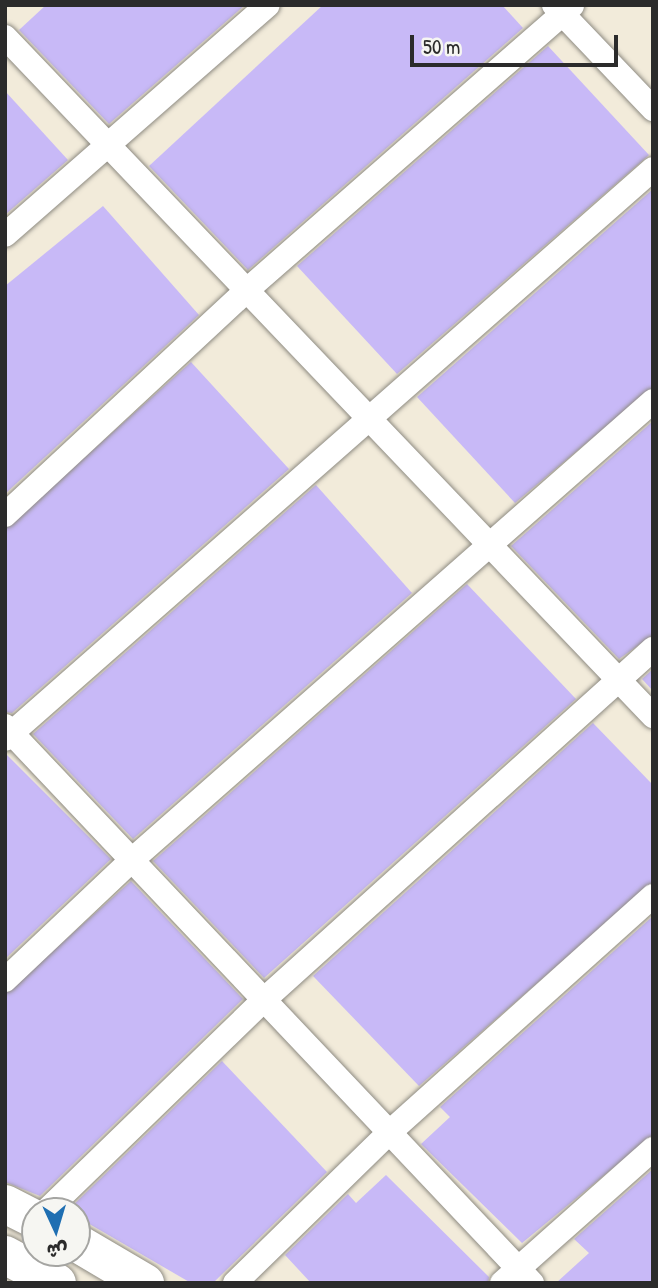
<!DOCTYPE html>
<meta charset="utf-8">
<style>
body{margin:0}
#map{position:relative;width:658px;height:1288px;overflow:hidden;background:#f2ebda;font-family:"Patrick Hand","Playpen Sans Arabic",sans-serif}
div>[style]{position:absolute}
.building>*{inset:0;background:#c8b9f7}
.roads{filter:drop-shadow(0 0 2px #8e8b82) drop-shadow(0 0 2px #8e8b82)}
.minor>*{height:24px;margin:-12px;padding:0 12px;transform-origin:12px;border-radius:12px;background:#fff}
.primary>*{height:38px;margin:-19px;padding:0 19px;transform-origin:19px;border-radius:19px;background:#fff}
span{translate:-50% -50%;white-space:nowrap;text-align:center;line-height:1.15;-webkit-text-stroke:5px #f6f6f2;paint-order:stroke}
.frame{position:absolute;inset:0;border:7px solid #2b2b2b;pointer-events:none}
.north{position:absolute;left:21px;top:1197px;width:70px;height:70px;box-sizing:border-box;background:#f6f6f2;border:2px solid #a5a5a2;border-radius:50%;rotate:176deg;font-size:19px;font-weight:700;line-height:28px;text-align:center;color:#2b2b2b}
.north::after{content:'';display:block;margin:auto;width:24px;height:32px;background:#1f6fb2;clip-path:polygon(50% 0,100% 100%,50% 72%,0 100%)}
.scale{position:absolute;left:410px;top:35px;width:208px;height:32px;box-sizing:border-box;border:4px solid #2b2b2b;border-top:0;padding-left:9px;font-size:21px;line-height:24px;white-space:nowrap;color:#2b2b2b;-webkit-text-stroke:5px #f6f6f2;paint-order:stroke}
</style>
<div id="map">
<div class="building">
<div style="clip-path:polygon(46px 5px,245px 5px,109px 124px,19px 30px)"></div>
<div style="clip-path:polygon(323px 5px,502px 5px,523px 28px,248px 270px,149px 166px)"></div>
<div style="clip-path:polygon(548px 46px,649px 155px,397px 374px,297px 266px)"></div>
<div style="clip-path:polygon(5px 91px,68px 160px,5px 215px)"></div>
<div style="clip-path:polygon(653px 189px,653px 387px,515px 503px,417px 397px)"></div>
<div style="clip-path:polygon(103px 206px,199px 315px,5px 494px,5px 286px)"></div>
<div style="clip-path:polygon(191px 362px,289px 469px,12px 713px,5px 712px,5px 529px)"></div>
<div style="clip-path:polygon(653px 421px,653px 635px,619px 659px,511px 546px)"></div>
<div style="clip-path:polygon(316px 485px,412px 593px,133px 839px,33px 734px)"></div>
<div style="clip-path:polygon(467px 584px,576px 699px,264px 978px,153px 861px)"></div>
<div style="clip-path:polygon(653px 669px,653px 691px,642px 679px)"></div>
<div style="clip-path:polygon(593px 723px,653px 785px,653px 882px,419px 1086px,313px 976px)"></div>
<div style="clip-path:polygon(5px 753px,111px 859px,5px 959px)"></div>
<div style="clip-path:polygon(131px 881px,243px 999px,40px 1196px,5px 1182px,5px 994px)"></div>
<div style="clip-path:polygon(653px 916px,653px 1135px,522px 1243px,421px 1144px,450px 1117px,440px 1107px)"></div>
<div style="clip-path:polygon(222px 1061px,327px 1172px,213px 1283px,191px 1283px,67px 1211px)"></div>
<div style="clip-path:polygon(653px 1169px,653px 1283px,556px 1283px,589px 1253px,574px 1239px)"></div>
<div style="clip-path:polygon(386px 1175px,489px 1277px,488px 1283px,311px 1283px,285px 1255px,348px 1194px,356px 1203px)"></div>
</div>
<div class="roads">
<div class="minor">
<div style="left:554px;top:5px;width:144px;rotate:46.4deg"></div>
<div style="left:5px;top:37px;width:939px;rotate:46.34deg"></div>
<div style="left:5px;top:235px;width:349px;rotate:-41.2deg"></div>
<div style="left:5px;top:515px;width:330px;rotate:-42.9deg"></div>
<div style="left:247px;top:290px;width:432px;rotate:-41.2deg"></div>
<div style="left:5px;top:726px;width:767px;rotate:46.59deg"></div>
<div style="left:5px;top:739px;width:863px;rotate:-41.34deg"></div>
<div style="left:5px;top:980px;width:176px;rotate:-43.4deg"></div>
<div style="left:133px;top:859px;width:693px;rotate:-41.37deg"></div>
<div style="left:46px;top:1211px;width:308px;rotate:-44.1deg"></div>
<div style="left:267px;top:997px;width:520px;rotate:-42.04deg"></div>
<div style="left:235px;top:1283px;width:218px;rotate:-44.3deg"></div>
<div style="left:391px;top:1131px;width:352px;rotate:-41.9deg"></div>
<div style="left:502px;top:1283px;width:202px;rotate:-41.6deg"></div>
</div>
<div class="primary">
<div style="left:5px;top:1204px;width:34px;rotate:27deg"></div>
<div style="left:77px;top:1243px;width:79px;rotate:30.5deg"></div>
<div style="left:5px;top:1255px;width:59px;rotate:28.3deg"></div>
</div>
</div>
<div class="frame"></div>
<div class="north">ش</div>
<div class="scale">50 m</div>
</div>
